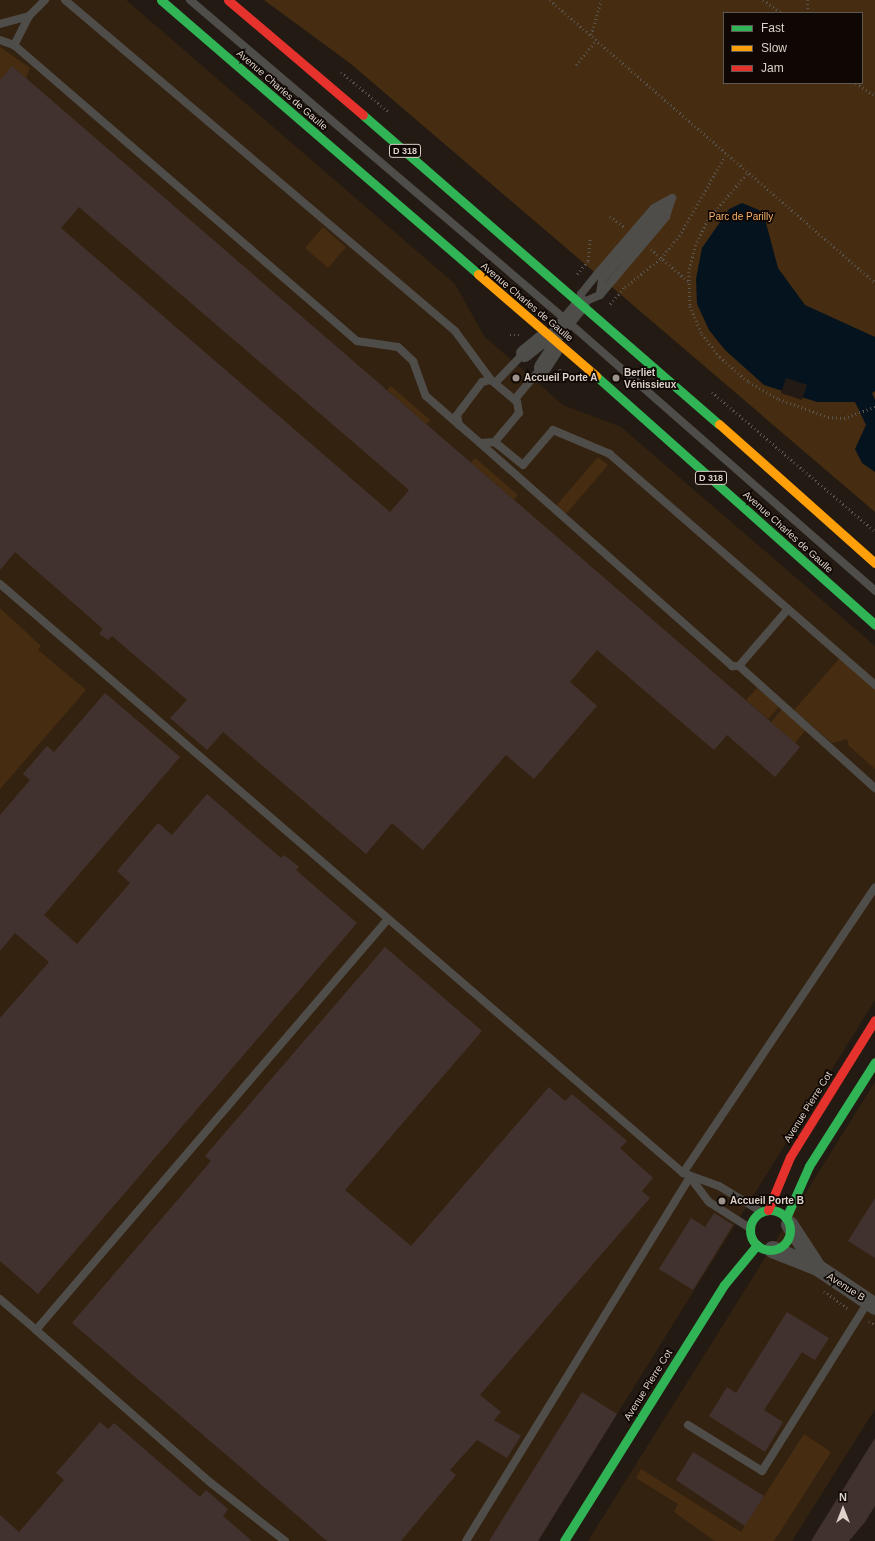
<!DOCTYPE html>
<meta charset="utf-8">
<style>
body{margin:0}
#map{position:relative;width:875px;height:1541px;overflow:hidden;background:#231b13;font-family:Helvetica,sans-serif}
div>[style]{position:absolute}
.built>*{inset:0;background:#342210}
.green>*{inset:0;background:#462c10}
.water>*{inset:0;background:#05131e}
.pier>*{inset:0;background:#231b13}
.building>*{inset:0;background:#42322f}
.path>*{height:2.5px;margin-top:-1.25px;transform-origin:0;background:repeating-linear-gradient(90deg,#595551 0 1px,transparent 0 4px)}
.lane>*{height:8px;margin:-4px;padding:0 4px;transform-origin:4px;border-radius:4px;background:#4f4d4a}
.street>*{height:17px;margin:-8.5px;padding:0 8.5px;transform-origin:8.5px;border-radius:8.5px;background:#4f4d4a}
.fast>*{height:9px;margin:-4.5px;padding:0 4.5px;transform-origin:4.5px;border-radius:4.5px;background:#30b455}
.fast>.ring{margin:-4.5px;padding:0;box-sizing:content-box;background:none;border:9px solid #30b455;border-radius:50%}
.slow>*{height:9px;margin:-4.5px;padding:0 4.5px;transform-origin:4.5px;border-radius:4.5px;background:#ff9f0a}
.jam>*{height:9px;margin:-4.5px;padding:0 4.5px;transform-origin:4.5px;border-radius:4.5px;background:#e5322d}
.dots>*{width:11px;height:11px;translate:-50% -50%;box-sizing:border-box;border:2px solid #0e0703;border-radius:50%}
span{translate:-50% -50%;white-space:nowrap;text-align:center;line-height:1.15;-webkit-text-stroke:3.5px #0e0703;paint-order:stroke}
.shield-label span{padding:1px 3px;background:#0e0703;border:1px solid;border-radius:3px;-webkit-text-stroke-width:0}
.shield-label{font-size:9px;color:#ddd2c9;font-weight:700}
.street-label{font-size:10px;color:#ddd2c9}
.park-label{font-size:10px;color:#f9b26c}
.poi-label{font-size:10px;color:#ddd2c9;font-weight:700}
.left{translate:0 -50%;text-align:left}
.legend{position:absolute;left:723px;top:12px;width:140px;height:72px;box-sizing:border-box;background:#0e0703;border:1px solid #615852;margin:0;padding:5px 7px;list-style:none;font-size:12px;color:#ddd2c9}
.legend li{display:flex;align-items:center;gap:8px;height:20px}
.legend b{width:20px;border:1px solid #615852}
.north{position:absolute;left:823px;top:1489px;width:40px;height:40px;-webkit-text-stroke:3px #0e0703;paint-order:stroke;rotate:0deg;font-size:11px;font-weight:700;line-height:16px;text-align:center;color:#ddd2c9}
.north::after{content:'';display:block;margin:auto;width:14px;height:18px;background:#ddd2c9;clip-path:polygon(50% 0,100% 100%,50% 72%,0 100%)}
</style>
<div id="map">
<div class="built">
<div style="clip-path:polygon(0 0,126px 0,455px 284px,484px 336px,563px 405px,621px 427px,875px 646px,875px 1000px,538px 1541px,0 1541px)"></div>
<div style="clip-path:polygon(875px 1082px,875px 1409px,792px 1541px,588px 1541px)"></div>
</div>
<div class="green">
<div style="clip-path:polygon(evenodd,264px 0,875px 0,875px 512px,351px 64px,264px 0,724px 13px,862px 13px,862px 83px,724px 83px,724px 13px)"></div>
<div style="clip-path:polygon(0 47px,30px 68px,26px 78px,12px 66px,0 80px)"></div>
<div style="clip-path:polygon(323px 227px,346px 247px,328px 268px,305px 248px)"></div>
<div style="clip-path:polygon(391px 386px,430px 420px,426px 424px,387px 390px)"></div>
<div style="clip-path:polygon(598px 457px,608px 465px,566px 514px,556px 506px)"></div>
<div style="clip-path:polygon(475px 458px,518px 495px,514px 500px,471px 463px)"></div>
<div style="clip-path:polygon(0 608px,41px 646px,38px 650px,86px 690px,0 789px)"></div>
<div style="clip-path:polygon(840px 658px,875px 689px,875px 769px,849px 746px,847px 739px,832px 743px,794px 710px)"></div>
<div style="clip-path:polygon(757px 688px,779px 707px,768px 719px,746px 700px)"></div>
<div style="clip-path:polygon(782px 709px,806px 730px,795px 743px,771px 722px)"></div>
<div style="clip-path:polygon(804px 1434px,831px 1452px,774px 1541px,715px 1541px,674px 1512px,678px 1504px,636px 1478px,641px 1469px,741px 1532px)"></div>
</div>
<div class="water">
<div style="clip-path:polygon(742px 203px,759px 210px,765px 219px,778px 268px,805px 305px,875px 337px,875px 391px,872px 393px,875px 400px,875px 472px,862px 463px,855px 449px,866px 425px,855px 402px,817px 402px,764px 385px,725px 350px,709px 330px,697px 304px,696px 279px,702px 248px,729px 209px)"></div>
</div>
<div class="pier">
<div style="clip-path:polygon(786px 378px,807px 385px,802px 400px,781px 393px)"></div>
</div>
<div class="building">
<div style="clip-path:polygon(evenodd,12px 66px,800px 747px,775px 777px,727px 735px,714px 750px,597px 650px,570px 682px,597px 706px,534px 779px,506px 755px,423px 850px,392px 823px,366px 854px,223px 732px,207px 750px,170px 718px,187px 700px,112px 636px,108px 640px,99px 634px,103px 629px,15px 552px,0 570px,0 80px,12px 66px,79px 207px,409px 490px,390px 512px,61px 228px,79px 207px)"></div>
<div style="clip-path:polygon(105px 693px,180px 757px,44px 915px,77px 944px,130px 883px,117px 871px,158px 823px,172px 835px,207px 794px,281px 858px,284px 855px,299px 867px,296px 870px,357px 923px,38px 1294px,0 1261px,0 1018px,49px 962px,15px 933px,0 951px,0 815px,30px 780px,23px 774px,47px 746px,54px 752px)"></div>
<div style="clip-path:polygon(385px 947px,482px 1031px,345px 1190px,411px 1246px,549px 1087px,565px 1101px,572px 1094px,627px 1141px,620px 1148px,653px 1178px,642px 1191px,650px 1198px,480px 1395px,501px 1412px,494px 1420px,521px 1436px,507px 1458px,477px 1440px,450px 1470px,456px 1475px,401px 1541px,327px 1541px,72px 1323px,211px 1161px,205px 1156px)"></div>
<div style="clip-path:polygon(875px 1198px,875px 1258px,848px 1241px)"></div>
<div style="clip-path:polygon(714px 1213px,733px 1225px,693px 1290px,659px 1269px,691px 1218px,705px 1227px)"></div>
<div style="clip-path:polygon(787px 1312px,829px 1338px,815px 1360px,802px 1352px,764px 1410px,783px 1422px,765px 1452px,709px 1416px,727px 1387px,736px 1393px)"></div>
<div style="clip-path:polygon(582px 1392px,617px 1414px,538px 1541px,489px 1541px)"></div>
<div style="clip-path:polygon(100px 1422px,108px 1429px,114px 1423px,200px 1497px,206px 1490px,228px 1509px,223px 1516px,252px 1541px,0 1541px,0 1515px,19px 1532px,64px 1480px,56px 1473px)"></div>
<div style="clip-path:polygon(875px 1438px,875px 1506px,865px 1522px,849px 1541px,811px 1541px)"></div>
<div style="clip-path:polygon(693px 1452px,764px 1496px,745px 1526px,676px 1480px)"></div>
</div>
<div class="path">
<div style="left:550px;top:0;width:431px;rotate:41deg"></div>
<div style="left:763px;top:0;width:23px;rotate:34deg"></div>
<div style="left:808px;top:0;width:13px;rotate:90deg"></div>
<div style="left:591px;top:35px;width:36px;rotate:-74deg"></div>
<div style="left:576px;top:65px;width:32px;rotate:-51deg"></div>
<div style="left:341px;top:72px;width:61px;rotate:39.7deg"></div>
<div style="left:856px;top:83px;width:23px;rotate:34deg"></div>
<div style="left:747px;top:174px;width:60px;rotate:130.3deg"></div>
<div style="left:708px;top:220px;width:28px;rotate:116deg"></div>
<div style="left:696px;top:245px;width:28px;rotate:105deg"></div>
<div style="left:689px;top:272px;width:34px;rotate:88deg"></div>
<div style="left:690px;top:306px;width:30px;rotate:67deg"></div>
<div style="left:702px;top:334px;width:29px;rotate:52deg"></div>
<div style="left:720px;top:357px;width:38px;rotate:41deg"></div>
<div style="left:749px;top:382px;width:34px;rotate:30deg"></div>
<div style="left:779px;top:399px;width:52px;rotate:20.2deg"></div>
<div style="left:828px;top:417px;width:16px;rotate:4deg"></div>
<div style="left:844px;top:418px;width:33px;rotate:-20deg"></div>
<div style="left:610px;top:216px;width:18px;rotate:38deg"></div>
<div style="left:651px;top:249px;width:50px;rotate:41deg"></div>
<div style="left:577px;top:274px;width:17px;rotate:-50deg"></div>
<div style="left:588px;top:261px;width:22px;rotate:-85deg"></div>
<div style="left:610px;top:304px;width:23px;rotate:-49deg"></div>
<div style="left:625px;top:287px;width:46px;rotate:-38.9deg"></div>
<div style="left:661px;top:258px;width:28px;rotate:-51deg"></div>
<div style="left:679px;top:236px;width:92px;rotate:-60.1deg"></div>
<div style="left:510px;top:335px;width:11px"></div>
<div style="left:560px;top:369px;width:13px;rotate:81deg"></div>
<div style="left:712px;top:392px;width:214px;rotate:40.5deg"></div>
<div style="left:824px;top:1291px;width:29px;rotate:36deg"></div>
<div style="left:869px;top:1321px;width:7px;rotate:34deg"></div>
</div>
<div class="lane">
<div style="left:45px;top:0;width:23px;rotate:135deg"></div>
<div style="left:29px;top:16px;width:33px;rotate:117deg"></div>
<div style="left:14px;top:45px;width:453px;rotate:40.8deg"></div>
<div style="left:357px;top:341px;width:41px;rotate:8.3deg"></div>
<div style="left:398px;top:347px;width:21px;rotate:43deg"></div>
<div style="left:413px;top:361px;width:37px;rotate:70deg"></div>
<div style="left:426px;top:396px;width:44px;rotate:41.3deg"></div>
<div style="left:65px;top:0;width:512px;rotate:40.32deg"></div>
<div style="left:455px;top:331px;width:61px;rotate:53.7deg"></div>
<div style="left:491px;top:380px;width:34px;rotate:40deg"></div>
<div style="left:517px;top:402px;width:11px;rotate:80deg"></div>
<div style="left:519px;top:413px;width:38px;rotate:130deg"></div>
<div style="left:495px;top:442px;width:15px;rotate:176deg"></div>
<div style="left:480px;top:443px;width:28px;rotate:-139deg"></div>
<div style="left:459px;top:425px;width:10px;rotate:-101deg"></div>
<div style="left:457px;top:415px;width:41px;rotate:-52.9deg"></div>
<div style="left:482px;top:382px;width:9px;rotate:-13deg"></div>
<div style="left:190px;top:0;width:495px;rotate:40.4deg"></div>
<div style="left:567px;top:321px;width:410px;rotate:41.2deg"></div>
<div style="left:0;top:24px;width:30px;rotate:-15deg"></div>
<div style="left:0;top:40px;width:15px;rotate:20deg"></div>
<div style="left:672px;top:198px;width:20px;rotate:108deg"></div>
<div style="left:666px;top:217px;width:102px;rotate:130.2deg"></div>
<div style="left:600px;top:295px;width:21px;rotate:157deg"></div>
<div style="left:581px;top:303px;width:9px;rotate:-90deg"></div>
<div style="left:581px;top:294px;width:26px;rotate:-51deg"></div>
<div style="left:597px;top:274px;width:87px;rotate:-49.2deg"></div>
<div style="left:654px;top:208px;width:21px;rotate:-29deg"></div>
<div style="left:600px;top:294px;width:14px;rotate:-82deg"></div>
<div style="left:602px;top:280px;width:103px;rotate:-49.3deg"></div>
<div style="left:496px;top:382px;width:40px;rotate:-46deg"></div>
<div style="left:515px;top:399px;width:42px;rotate:-49.8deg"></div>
<div style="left:480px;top:443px;width:337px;rotate:41.5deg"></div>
<div style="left:732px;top:666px;width:7px"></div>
<div style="left:739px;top:666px;width:75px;rotate:-49.3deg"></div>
<div style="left:788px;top:609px;width:236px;rotate:-139deg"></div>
<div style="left:610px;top:454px;width:62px;rotate:-157.2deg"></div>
<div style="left:553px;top:430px;width:46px;rotate:130.6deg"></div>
<div style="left:523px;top:465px;width:36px;rotate:-141deg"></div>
<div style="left:0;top:584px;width:902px;rotate:40.77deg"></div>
<div style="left:683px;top:1173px;width:38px;rotate:20deg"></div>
<div style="left:719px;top:1186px;width:50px;rotate:31.2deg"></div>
<div style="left:788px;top:609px;width:116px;rotate:41.1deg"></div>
<div style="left:739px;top:666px;width:183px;rotate:41.9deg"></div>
<div style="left:683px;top:1173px;width:344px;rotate:-56.1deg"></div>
<div style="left:690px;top:1177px;width:31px;rotate:53deg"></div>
<div style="left:709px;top:1202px;width:49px;rotate:32.4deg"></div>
<div style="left:0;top:1299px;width:48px;rotate:40.7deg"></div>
<div style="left:36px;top:1330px;width:541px;rotate:-49.42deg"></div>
<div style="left:36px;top:1330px;width:232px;rotate:41.2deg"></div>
<div style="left:211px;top:1483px;width:94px;rotate:38.1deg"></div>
<div style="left:688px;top:1425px;width:87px;rotate:31.9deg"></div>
<div style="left:762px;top:1471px;width:199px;rotate:-57.9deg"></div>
<div style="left:466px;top:1541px;width:427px;rotate:-58.4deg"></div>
</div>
<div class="street">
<div style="left:524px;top:353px;width:21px;rotate:-39deg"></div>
<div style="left:540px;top:340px;width:12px;rotate:-9deg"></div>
<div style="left:552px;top:338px;width:45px;rotate:-50.4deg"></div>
<div style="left:542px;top:367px;width:20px;rotate:-57deg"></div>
<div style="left:553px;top:350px;width:12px;rotate:-95deg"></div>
<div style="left:789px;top:1224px;width:51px;rotate:56.9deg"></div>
<div style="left:817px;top:1267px;width:70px;rotate:33.9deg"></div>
<div style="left:772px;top:1249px;width:48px;rotate:21.8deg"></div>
</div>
<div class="fast">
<div style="left:161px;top:0;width:419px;rotate:40.8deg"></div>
<div style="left:363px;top:115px;width:471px;rotate:41deg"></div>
<div style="left:596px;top:376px;width:374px;rotate:41.7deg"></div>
<div class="ring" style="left:750px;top:1210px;width:31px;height:31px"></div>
<div style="left:786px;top:1218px;width:57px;rotate:-66.1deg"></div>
<div style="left:809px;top:1166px;width:123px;rotate:-57.6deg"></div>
<div style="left:564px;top:1541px;width:302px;rotate:-58deg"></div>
<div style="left:724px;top:1285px;width:52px;rotate:-50.5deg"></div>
</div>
<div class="slow">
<div style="left:478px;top:274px;width:156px;rotate:40.8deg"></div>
<div style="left:719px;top:424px;width:209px;rotate:41.7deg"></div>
</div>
<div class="jam">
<div style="left:228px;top:0;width:177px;rotate:40.4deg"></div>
<div style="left:768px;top:1210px;width:57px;rotate:-67.5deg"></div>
<div style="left:790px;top:1157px;width:161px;rotate:-58.2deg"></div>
</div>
<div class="dots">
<div style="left:516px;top:378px;background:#9c9289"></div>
<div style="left:616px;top:378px;background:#9c9289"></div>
<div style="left:722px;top:1201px;background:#9c9289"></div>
</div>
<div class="shield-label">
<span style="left:405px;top:151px">D 318</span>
<span style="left:711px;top:478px">D 318</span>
</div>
<div class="street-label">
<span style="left:282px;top:90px;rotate:41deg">Avenue Charles de Gaulle</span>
<span style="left:527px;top:302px;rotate:40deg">Avenue Charles de Gaulle</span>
<span style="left:788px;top:532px;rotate:42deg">Avenue Charles de Gaulle</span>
<span style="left:808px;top:1107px;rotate:-58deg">Avenue Pierre Cot</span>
<span style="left:846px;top:1287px;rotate:33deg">Avenue B</span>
<span style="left:648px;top:1385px;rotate:-58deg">Avenue Pierre Cot</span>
</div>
<div class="park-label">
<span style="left:741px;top:217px">Parc de Parilly</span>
</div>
<div class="poi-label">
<span class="left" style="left:624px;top:378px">Berliet<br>Vénissieux</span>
<span class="left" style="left:524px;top:378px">Accueil Porte A</span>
<span class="left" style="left:730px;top:1201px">Accueil Porte B</span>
</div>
<ul class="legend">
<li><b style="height:5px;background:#30b455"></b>Fast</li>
<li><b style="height:5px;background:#ff9f0a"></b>Slow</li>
<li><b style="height:5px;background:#e5322d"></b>Jam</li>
</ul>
<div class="north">N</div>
</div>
